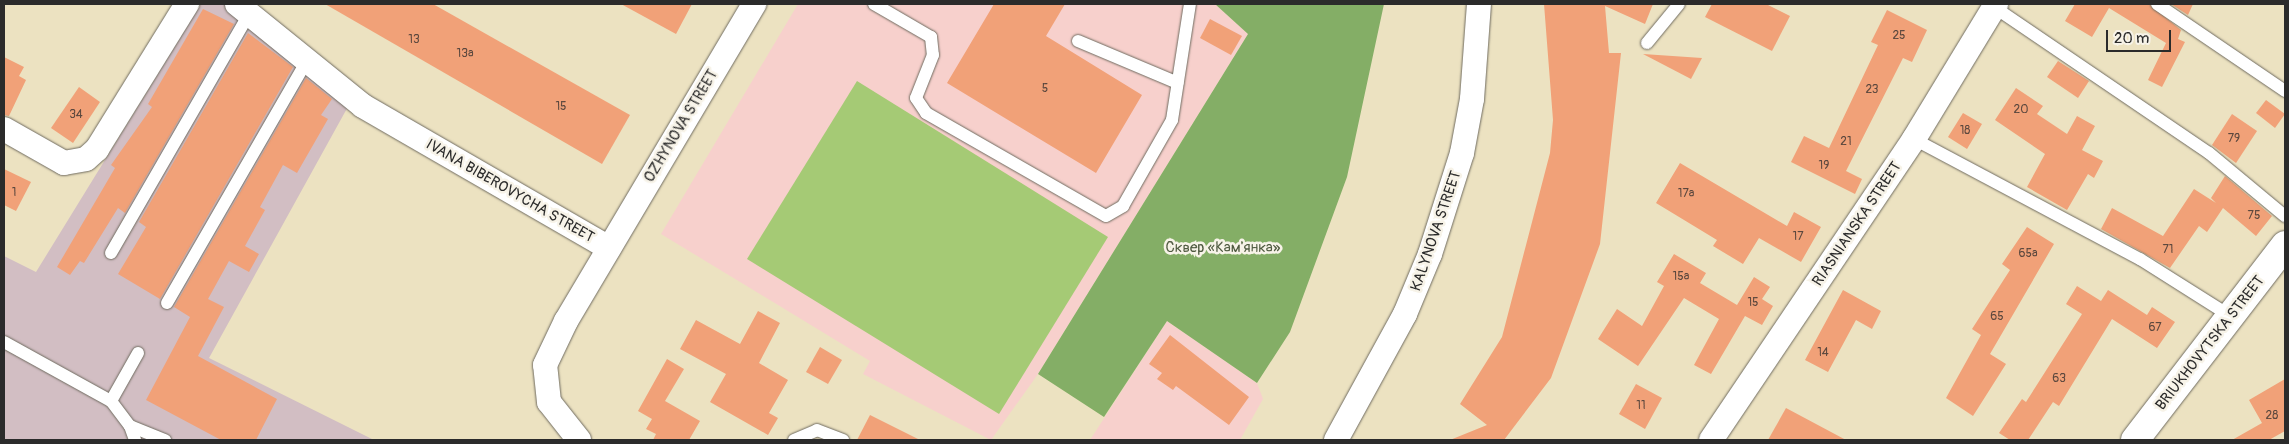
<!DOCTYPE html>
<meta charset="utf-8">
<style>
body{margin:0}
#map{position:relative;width:2289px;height:444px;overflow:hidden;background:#ece2c1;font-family:Pangolin,sans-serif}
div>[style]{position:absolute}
.built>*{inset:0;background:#f7d0cc}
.industrial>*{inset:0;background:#d2bec3}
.green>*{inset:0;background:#a5ca75}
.forest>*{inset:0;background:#84ae66}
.building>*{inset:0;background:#f1a178}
.roads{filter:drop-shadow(0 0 1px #6f6b60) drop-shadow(0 0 1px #6f6b60)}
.lane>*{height:12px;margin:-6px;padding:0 6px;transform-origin:6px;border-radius:6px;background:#fff}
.street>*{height:24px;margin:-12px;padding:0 12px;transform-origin:12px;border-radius:12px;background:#fff}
.secondary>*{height:28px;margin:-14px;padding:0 14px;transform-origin:14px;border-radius:14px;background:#fff}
span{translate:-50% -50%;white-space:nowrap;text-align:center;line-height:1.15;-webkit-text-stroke:5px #f7f3e8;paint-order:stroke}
.number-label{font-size:12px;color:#5c483e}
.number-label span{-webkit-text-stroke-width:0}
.street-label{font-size:15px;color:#2b2b2b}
.park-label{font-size:15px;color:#505b41}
.frame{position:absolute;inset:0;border:5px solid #2b2b2b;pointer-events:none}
.scale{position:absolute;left:2106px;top:30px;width:65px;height:22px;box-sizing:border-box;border:2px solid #2b2b2b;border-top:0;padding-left:6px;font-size:15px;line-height:18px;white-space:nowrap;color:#2b2b2b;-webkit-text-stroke:4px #f7f3e8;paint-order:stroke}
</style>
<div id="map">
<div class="built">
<div style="clip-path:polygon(798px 4px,1215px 4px,1248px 34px,1038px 374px,991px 440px,863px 374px,870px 361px,661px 234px)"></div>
<div style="clip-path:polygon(1167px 321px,1257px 383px,1263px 399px,1240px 440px,1090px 440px)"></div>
</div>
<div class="industrial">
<div style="clip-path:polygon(201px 4px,224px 4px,350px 103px,209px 358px,374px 440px,4px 440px,4px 256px,36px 272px)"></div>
</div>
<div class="green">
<div style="clip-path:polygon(857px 81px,1108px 237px,999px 414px,747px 259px)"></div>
</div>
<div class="forest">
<div style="clip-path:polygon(1215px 4px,1384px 4px,1347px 177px,1290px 332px,1257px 383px,1167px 321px,1104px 417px,1038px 374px,1248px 34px)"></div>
</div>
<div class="building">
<div style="clip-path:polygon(325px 4px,433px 4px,630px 115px,602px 164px)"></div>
<div style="clip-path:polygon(621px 4px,692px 4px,676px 34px)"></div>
<div style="clip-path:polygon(994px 4px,1065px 4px,1046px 36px,1142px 95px,1096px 173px,947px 83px)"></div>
<div style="clip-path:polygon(1544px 4px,1653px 4px,1645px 24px,1605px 6px,1609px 53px,1621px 53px,1600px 244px,1551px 378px,1504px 440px,1450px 440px,1487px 425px,1460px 404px,1502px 337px,1550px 153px,1553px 120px)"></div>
<div style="clip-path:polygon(1712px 4px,1766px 4px,1790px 16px,1772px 51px,1705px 17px)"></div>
<div style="clip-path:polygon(2075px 4px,2149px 4px,2181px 30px,2178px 39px,2185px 42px,2162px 87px,2148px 80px,2166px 43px,2109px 8px,2092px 37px,2065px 21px)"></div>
<div style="clip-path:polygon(2171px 4px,2193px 4px,2188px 15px)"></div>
<div style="clip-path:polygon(203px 9px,234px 24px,125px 213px,118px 208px,84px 263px,80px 261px,70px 275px,57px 267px,115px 168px,111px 165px,152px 107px,148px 104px)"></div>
<div style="clip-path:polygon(1887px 10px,1927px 30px,1912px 62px,1903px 58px,1846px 171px,1862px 179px,1855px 194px,1791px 162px,1804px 136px,1829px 148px,1878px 45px,1871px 42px)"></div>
<div style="clip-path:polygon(1210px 19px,1242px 36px,1231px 55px,1200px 38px)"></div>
<div style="clip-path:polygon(248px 33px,293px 67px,160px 299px,118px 274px,146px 227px,139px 222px)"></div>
<div style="clip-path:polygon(1643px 54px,1702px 58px,1691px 79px)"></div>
<div style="clip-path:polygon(4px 57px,24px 67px,19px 76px,26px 80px,9px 116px,4px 115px)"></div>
<div style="clip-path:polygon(2058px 61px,2089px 81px,2078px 98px,2047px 77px)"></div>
<div style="clip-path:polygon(306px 78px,332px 99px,321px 115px,328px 119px,297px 173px,283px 165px,260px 207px,265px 210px,245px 246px,259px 254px,249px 272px,229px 261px,208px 299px,224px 307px,198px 356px,277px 399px,256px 440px,221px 440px,146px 400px,190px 317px,174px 307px)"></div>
<div style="clip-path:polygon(79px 87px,100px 102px,73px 143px,51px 128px)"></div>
<div style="clip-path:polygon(2016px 88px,2043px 106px,2037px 114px,2067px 134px,2077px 116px,2095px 126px,2082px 150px,2103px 161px,2094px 178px,2088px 174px,2067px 210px,2027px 187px,2045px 154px,1995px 120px)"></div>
<div style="clip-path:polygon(2266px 100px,2285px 114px,2275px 128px,2256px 113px)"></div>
<div style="clip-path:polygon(1963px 113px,1982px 124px,1967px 149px,1948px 137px)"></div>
<div style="clip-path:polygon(2232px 114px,2257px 131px,2236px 163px,2212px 145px)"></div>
<div style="clip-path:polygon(1680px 163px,1787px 226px,1794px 212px,1821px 227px,1801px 262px,1759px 238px,1743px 264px,1713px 246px,1717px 240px,1656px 203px)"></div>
<div style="clip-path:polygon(4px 169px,31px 182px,16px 211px,4px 205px)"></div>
<div style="clip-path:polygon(2225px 176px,2272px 216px,2256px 236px,2223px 208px,2207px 232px,2199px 226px,2170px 268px,2101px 229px,2112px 208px,2163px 236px,2194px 189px,2216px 203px,2211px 198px)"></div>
<div style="clip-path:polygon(2027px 227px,2054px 244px,1990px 354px,2006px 364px,1973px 416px,1946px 398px,1981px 335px,1972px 329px,2010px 270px,2002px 264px)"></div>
<div style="clip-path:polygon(1674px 254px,1706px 273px,1700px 283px,1737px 305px,1754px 277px,1770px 287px,1762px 299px,1773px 306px,1762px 325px,1745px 316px,1711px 374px,1694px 365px,1719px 319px,1684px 298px,1638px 366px,1598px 339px,1617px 309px,1642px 326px,1664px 286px,1657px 282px)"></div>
<div style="clip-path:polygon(2077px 286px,2101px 301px,2108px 290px,2147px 315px,2152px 307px,2175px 322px,2157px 348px,2112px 319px,2059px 406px,2053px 402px,2028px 440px,2010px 440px,1999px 433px,2022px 399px,2026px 402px,2082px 314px,2066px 304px)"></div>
<div style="clip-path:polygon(1843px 290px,1881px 311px,1872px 329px,1856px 320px,1828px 372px,1805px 360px)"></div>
<div style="clip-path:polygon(758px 311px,780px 323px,759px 363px,788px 380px,769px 413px,778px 418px,768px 435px,710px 402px,726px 374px,680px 349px,696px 320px,740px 344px)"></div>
<div style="clip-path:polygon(1170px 335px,1249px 397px,1229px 425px,1176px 386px,1173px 390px,1157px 379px,1162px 373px,1149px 364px)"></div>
<div style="clip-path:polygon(820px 347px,842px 360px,828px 384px,806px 372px)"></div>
<div style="clip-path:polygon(667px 359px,684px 369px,665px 401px,700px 421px,689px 440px,653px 440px,656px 434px,646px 429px,652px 419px,638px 411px)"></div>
<div style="clip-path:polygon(2285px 379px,2285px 431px,2269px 440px,2232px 440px,2262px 423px,2249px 400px)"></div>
<div style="clip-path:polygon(1636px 384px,1662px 398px,1645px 429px,1619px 414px)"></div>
<div style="clip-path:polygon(1786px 408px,1846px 440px,1768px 440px)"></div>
<div style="clip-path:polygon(870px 415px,920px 440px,857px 440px)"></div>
</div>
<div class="roads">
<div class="lane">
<div style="left:874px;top:4px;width:66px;rotate:30.1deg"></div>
<div style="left:931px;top:37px;width:18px;rotate:84deg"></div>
<div style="left:933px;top:55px;width:46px;rotate:111.6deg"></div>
<div style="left:916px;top:98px;width:18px;rotate:56deg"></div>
<div style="left:926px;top:113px;width:207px;rotate:29.8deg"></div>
<div style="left:1106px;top:216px;width:20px;rotate:-30deg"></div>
<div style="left:1123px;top:206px;width:99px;rotate:-60.3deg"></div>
<div style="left:1172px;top:120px;width:117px;rotate:-81.2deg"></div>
<div style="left:2157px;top:4px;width:155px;rotate:34.2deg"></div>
<div style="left:1994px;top:7px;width:260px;rotate:34.2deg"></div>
<div style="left:2209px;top:153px;width:99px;rotate:39.7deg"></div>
<div style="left:1078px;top:41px;width:108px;rotate:22.8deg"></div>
<div style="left:1647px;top:43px;width:50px;rotate:-50.6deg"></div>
<div style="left:1914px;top:139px;width:256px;rotate:28deg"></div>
<div style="left:2140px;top:259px;width:107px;rotate:32.3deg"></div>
<div style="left:111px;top:253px;width:274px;rotate:-60deg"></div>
<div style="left:167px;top:303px;width:278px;rotate:-60deg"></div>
<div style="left:4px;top:342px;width:122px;rotate:28.9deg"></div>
<div style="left:111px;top:401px;width:31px;rotate:53deg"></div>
<div style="left:130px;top:426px;width:15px;rotate:70deg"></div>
<div style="left:111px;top:401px;width:55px;rotate:-60.6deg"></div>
<div style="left:130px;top:426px;width:38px;rotate:22deg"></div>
<div style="left:794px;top:440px;width:25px;rotate:-23deg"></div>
<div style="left:817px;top:430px;width:28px;rotate:21deg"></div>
</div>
<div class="street">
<div style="left:237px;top:4px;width:162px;rotate:39deg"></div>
<div style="left:363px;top:106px;width:284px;rotate:30deg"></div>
<div style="left:4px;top:129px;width:69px;rotate:29.5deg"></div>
<div style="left:64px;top:163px;width:22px;rotate:-10deg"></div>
<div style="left:86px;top:159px;width:15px;rotate:-42deg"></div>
<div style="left:97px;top:149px;width:171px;rotate:-58.2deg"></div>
<div style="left:579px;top:440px;width:48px;rotate:-128.3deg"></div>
<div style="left:549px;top:402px;width:37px;rotate:-96deg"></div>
<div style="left:545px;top:365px;width:49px;rotate:-64.5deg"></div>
<div style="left:566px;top:321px;width:369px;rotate:-59.3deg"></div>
<div style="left:1336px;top:440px;width:144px;rotate:-61.3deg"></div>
<div style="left:1405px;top:314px;width:65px;rotate:-67.4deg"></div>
<div style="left:1430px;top:254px;width:106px;rotate:-72.4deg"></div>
<div style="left:1462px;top:153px;width:55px;rotate:-79.5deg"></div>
<div style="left:1472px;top:99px;width:95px;rotate:-85.8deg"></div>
<div style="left:1711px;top:440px;width:363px;rotate:-56deg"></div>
<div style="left:1914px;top:139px;width:158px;rotate:-58.7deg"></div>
</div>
<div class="secondary">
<div style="left:2135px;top:440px;width:246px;rotate:-52.4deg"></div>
</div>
</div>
<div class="number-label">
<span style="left:1899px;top:36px">25</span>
<span style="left:414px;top:40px">13</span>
<span style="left:465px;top:54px">13а</span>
<span style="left:1045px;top:89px">5</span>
<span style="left:1872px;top:90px">23</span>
<span style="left:561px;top:107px">15</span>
<span style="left:2021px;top:110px">20</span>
<span style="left:76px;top:115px">34</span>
<span style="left:1965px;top:131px">18</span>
<span style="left:2234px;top:139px">79</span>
<span style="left:1846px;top:142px">21</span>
<span style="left:1824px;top:166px">19</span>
<span style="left:14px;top:193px">1</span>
<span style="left:1686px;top:194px">17а</span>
<span style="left:2254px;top:216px">75</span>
<span style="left:1798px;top:237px">17</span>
<span style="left:2168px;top:250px">71</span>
<span style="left:2028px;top:254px">65а</span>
<span style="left:1681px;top:277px">15а</span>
<span style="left:1753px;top:303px">15</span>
<span style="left:1997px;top:317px">65</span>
<span style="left:2155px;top:328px">67</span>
<span style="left:1823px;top:353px">14</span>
<span style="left:2059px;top:379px">63</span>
<span style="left:1641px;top:406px">11</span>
<span style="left:2272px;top:416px">28</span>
</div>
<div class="street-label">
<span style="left:681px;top:126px;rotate:-59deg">OZHYNOVA STREET</span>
<span style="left:510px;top:191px;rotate:30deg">IVANA BIBEROVYCHA STREET</span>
<span style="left:1857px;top:224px;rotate:-56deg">RIASNIANSKA STREET</span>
<span style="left:1436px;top:231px;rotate:-71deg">KALYNOVA STREET</span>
<span style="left:2210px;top:343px;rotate:-52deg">BRIUKHOVYTSKA STREET</span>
</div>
<div class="park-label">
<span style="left:1223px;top:248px">Сквер «Кам'янка»</span>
</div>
<div class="frame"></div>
<div class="scale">20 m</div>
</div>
